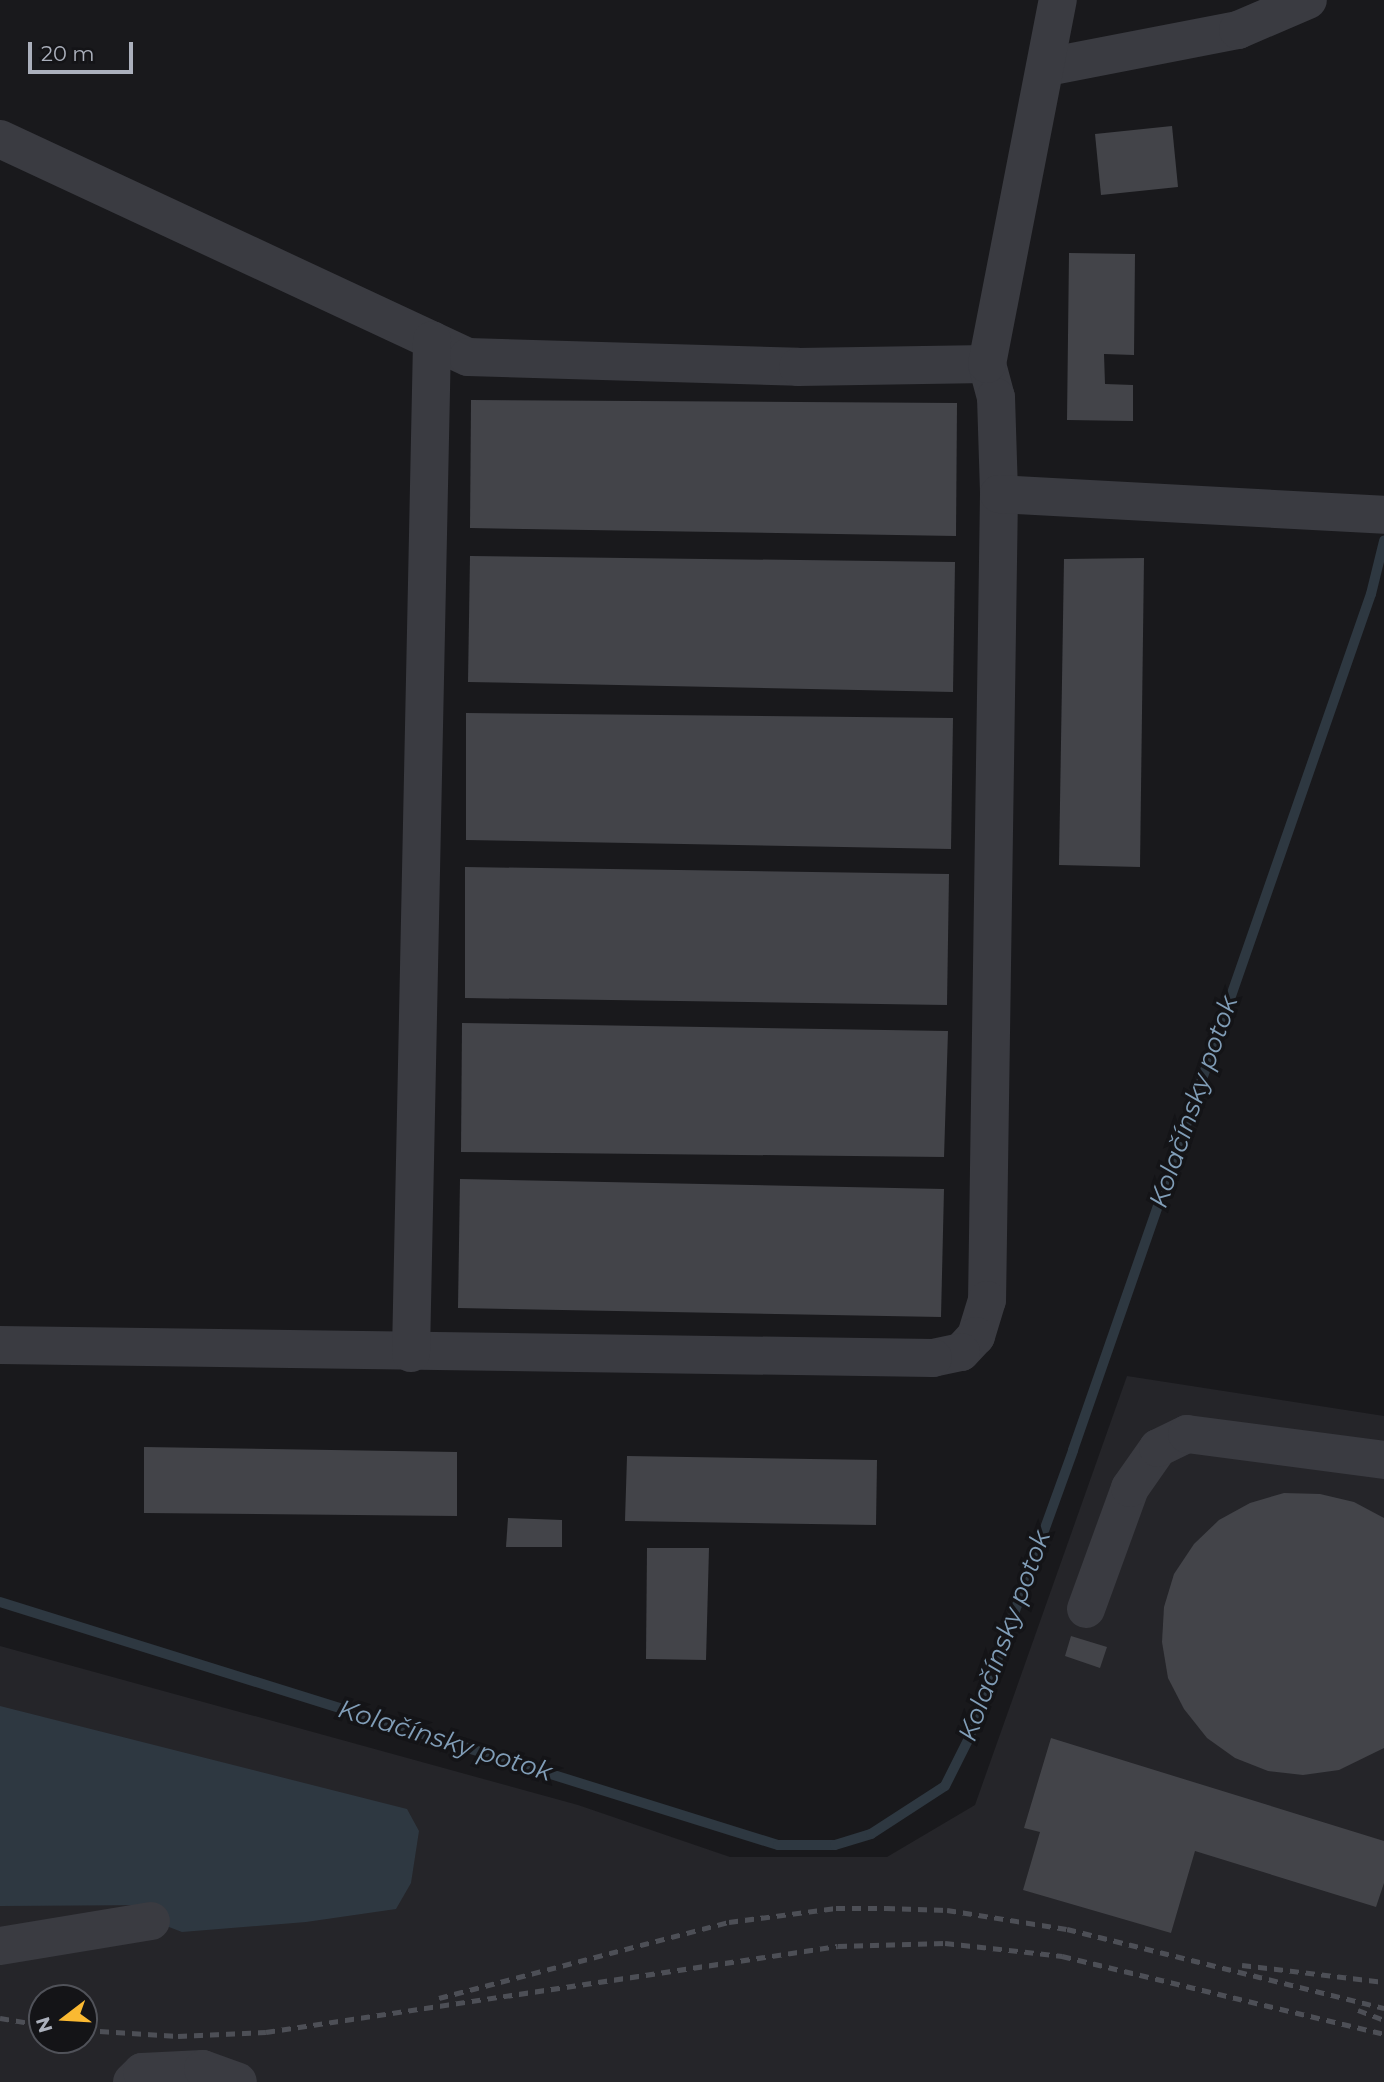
<!DOCTYPE html>
<meta charset="utf-8">
<style>
body{margin:0}
#map{position:relative;width:1384px;height:2082px;overflow:hidden;background:#19191c;font-family:Montserrat,sans-serif}
div>[style]{position:absolute}
.built>*{inset:0;background:#252529}
.water>*{inset:0;background:#2e3841}
.stream>*{height:10px;margin:-5px;padding:0 5px;transform-origin:5px;border-radius:5px;background:#2e3841}
.building>*{inset:0;background:#434449}
.minor>*{height:38px;margin:-19px;padding:0 19px;transform-origin:19px;border-radius:19px;background:#3a3b41}
.rail>*{height:5px;margin-top:-2.5px;transform-origin:0;background:repeating-linear-gradient(90deg,#4d4f56 0 9px,transparent 0 16px)}
span{translate:-50% -50%;white-space:nowrap;text-align:center;line-height:1.15;-webkit-text-stroke:7px #141417;paint-order:stroke}
.water-label{font-size:26px;color:#819eb8;font-style:italic}
.north{position:absolute;left:28px;top:1984px;width:70px;height:70px;box-sizing:border-box;background:#141417;border:2px solid #505259;border-radius:50%;rotate:253deg;font-size:19px;font-weight:700;line-height:28px;text-align:center;color:#abb0bc}
.north::after{content:'';display:block;margin:auto;width:24px;height:32px;background:#fab932;clip-path:polygon(50% 0,100% 100%,50% 72%,0 100%)}
.scale{position:absolute;left:28px;top:42px;width:105px;height:32px;box-sizing:border-box;border:4px solid #abb0bc;border-top:0;padding-left:9px;font-size:21px;line-height:24px;white-space:nowrap;color:#abb0bc;-webkit-text-stroke:5px #141417;paint-order:stroke}
</style>
<div id="map">
<div class="built">
<div style="clip-path:polygon(evenodd,1127px 1376px,1384px 1416px,1384px 2082px,0 2082px,0 1646px,578px 1805px,730px 1857px,887px 1857px,975px 1805px,1127px 1376px,42px 1998px,84px 1998px,84px 2040px,42px 2040px,42px 1998px)"></div>
</div>
<div class="water">
<div style="clip-path:polygon(0 1706px,407px 1809px,419px 1831px,411px 1883px,396px 1909px,306px 1922px,182px 1932px,169px 1927px,157px 1905px,0 1906px)"></div>
</div>
<div class="stream">
<div style="left:0;top:1602px;width:815px;rotate:17.35deg"></div>
<div style="left:778px;top:1845px;width:57px"></div>
<div style="left:835px;top:1845px;width:38px;rotate:-17deg"></div>
<div style="left:871px;top:1834px;width:88px;rotate:-33deg"></div>
<div style="left:945px;top:1786px;width:54px;rotate:-63.4deg"></div>
<div style="left:969px;top:1738px;width:306px;rotate:-70.1deg"></div>
<div style="left:1073px;top:1450px;width:906px;rotate:-70.81deg"></div>
<div style="left:1371px;top:594px;width:55px;rotate:-76.2deg"></div>
</div>
<div class="building">
<div style="clip-path:polygon(1172px 126px,1178px 187px,1101px 195px,1095px 134px)"></div>
<div style="clip-path:polygon(1069px 253px,1135px 254px,1134px 355px,1104px 354px,1105px 384px,1133px 385px,1133px 421px,1067px 420px)"></div>
<div style="clip-path:polygon(471px 400px,957px 403px,956px 536px,470px 528px)"></div>
<div style="clip-path:polygon(470px 556px,955px 562px,953px 692px,468px 682px)"></div>
<div style="clip-path:polygon(1144px 558px,1140px 867px,1059px 865px,1064px 559px)"></div>
<div style="clip-path:polygon(466px 713px,953px 718px,951px 849px,466px 840px)"></div>
<div style="clip-path:polygon(465px 867px,949px 874px,947px 1005px,465px 998px)"></div>
<div style="clip-path:polygon(462px 1023px,948px 1031px,944px 1157px,461px 1152px)"></div>
<div style="clip-path:polygon(460px 1179px,944px 1189px,941px 1317px,458px 1308px)"></div>
<div style="clip-path:polygon(144px 1447px,457px 1452px,457px 1516px,144px 1513px)"></div>
<div style="clip-path:polygon(627px 1456px,877px 1460px,876px 1525px,625px 1521px)"></div>
<div style="clip-path:polygon(1284px 1493px,1320px 1494px,1354px 1502px,1384px 1518px,1384px 1748px,1339px 1770px,1303px 1775px,1268px 1771px,1235px 1758px,1207px 1738px,1184px 1709px,1168px 1678px,1162px 1642px,1164px 1607px,1174px 1574px,1194px 1544px,1219px 1520px,1250px 1503px)"></div>
<div style="clip-path:polygon(508px 1518px,562px 1520px,562px 1547px,506px 1547px)"></div>
<div style="clip-path:polygon(647px 1548px,709px 1548px,706px 1660px,646px 1659px)"></div>
<div style="clip-path:polygon(1071px 1636px,1107px 1647px,1100px 1668px,1065px 1656px)"></div>
<div style="clip-path:polygon(1051px 1738px,1384px 1841px,1384px 1883px,1376px 1907px,1195px 1851px,1171px 1933px,1023px 1890px,1040px 1832px,1024px 1828px)"></div>
</div>
<div class="minor">
<div style="left:1047px;top:67px;width:195px;rotate:-11deg"></div>
<div style="left:1238px;top:30px;width:76px;rotate:-23.2deg"></div>
<div style="left:0;top:139px;width:516px;rotate:24.98deg"></div>
<div style="left:468px;top:357px;width:330px;rotate:1.7deg"></div>
<div style="left:798px;top:367px;width:189px;rotate:-0.9deg"></div>
<div style="left:987px;top:364px;width:34px;rotate:75deg"></div>
<div style="left:996px;top:397px;width:97px;rotate:88.2deg"></div>
<div style="left:999px;top:494px;width:806px;rotate:90.85deg"></div>
<div style="left:987px;top:1300px;width:38px;rotate:107deg"></div>
<div style="left:976px;top:1336px;width:22px;rotate:133deg"></div>
<div style="left:961px;top:1352px;width:29px;rotate:168deg"></div>
<div style="left:933px;top:1358px;width:933px;rotate:-179.2deg"></div>
<div style="left:987px;top:364px;width:371px;rotate:-79deg"></div>
<div style="left:999px;top:494px;width:386px;rotate:3.1deg"></div>
<div style="left:411px;top:1353px;width:1013px;rotate:-88.81deg"></div>
<div style="left:1086px;top:1609px;width:129px;rotate:-70deg"></div>
<div style="left:1130px;top:1488px;width:49px;rotate:-55deg"></div>
<div style="left:1158px;top:1448px;width:32px;rotate:-26deg"></div>
<div style="left:1187px;top:1434px;width:199px;rotate:7.5deg"></div>
<div style="left:0;top:1946px;width:153px;rotate:-9.4deg"></div>
<div style="left:132px;top:2082px;width:14px;rotate:-45deg"></div>
<div style="left:142px;top:2072px;width:61px;rotate:-2.8deg"></div>
<div style="left:203px;top:2069px;width:37px;rotate:20deg"></div>
</div>
<div class="rail">
<div style="left:1242px;top:1965px;width:143px;rotate:6.8deg"></div>
<div style="left:439px;top:1998px;width:300px;rotate:-14.7deg"></div>
<div style="left:729px;top:1922px;width:108px;rotate:-7.5deg"></div>
<div style="left:836px;top:1908px;width:50px"></div>
<div style="left:886px;top:1908px;width:61px;rotate:1.9deg"></div>
<div style="left:947px;top:1910px;width:121px;rotate:9deg"></div>
<div style="left:1067px;top:1929px;width:327px;rotate:14deg"></div>
<div style="left:1358px;top:2010px;width:28px;rotate:21deg"></div>
<div style="left:0;top:2018px;width:43px;rotate:9.5deg"></div>
<div style="left:84px;top:2030px;width:94px;rotate:3.7deg"></div>
<div style="left:178px;top:2036px;width:88px;rotate:-2.6deg"></div>
<div style="left:266px;top:2032px;width:578px;rotate:-8.55deg"></div>
<div style="left:838px;top:1946px;width:107px;rotate:-1.6deg"></div>
<div style="left:945px;top:1943px;width:118px;rotate:6.3deg"></div>
<div style="left:1062px;top:1956px;width:331px;rotate:13.6deg"></div>
</div>
<div class="water-label">
<span style="left:1194px;top:1102px;rotate:-71deg">Kolačínsky potok</span>
<span style="left:1005px;top:1636px;rotate:-70deg">Kolačínsky potok</span>
<span style="left:445px;top:1741px;rotate:17deg">Kolačínsky potok</span>
</div>
<div class="north">N</div>
<div class="scale">20 m</div>
</div>
